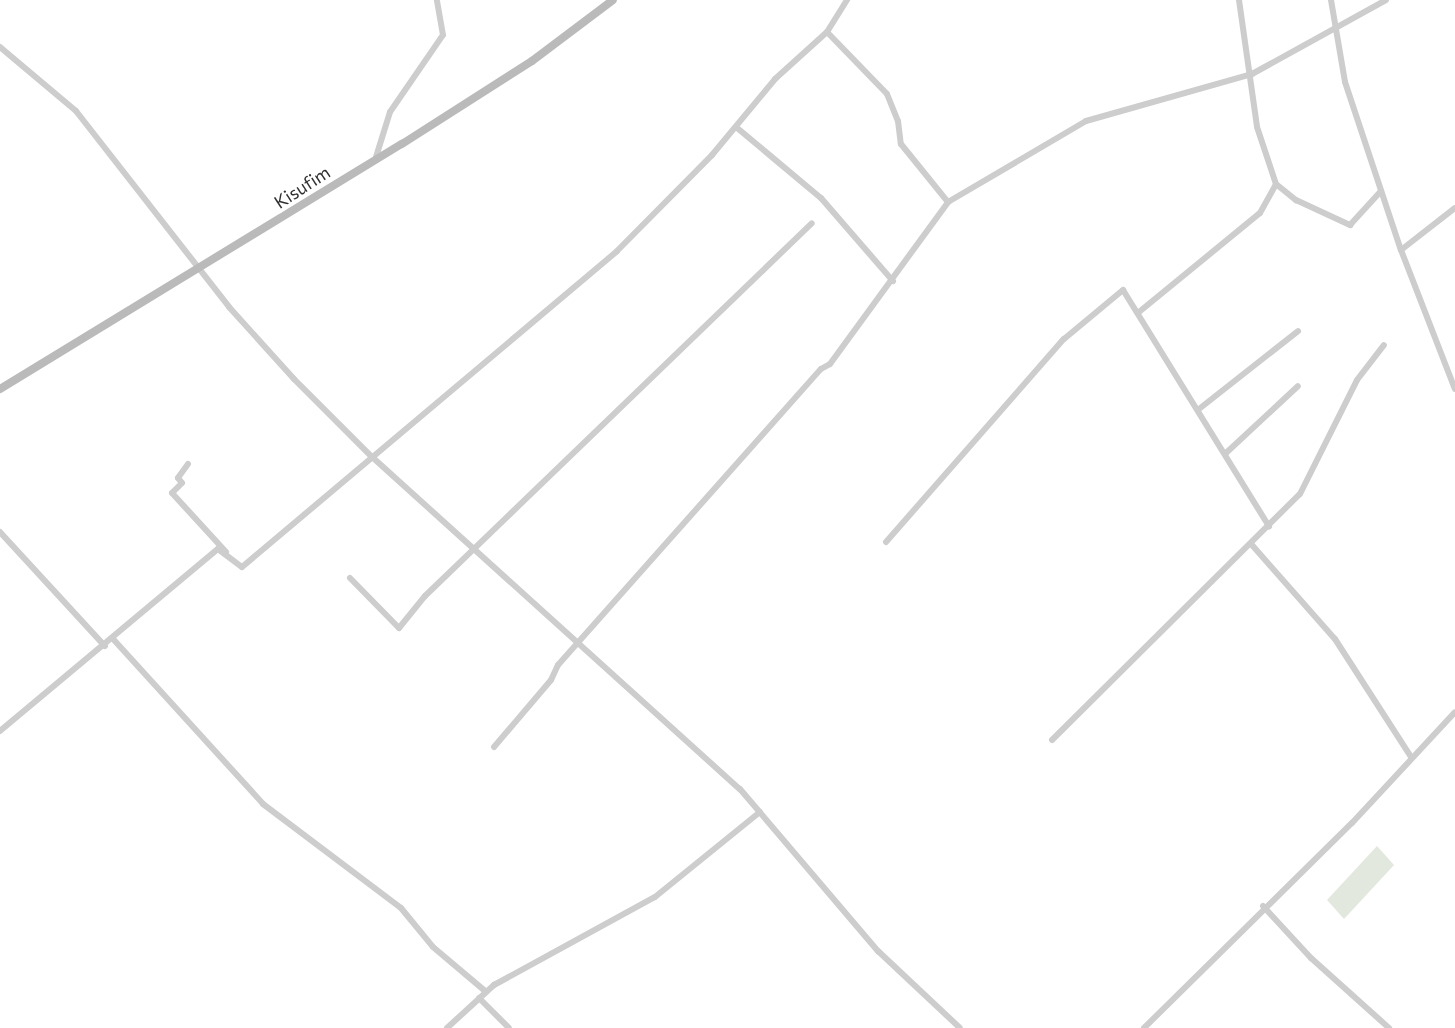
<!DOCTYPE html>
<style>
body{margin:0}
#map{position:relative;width:1455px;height:1028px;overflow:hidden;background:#fff;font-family:Commissioner,sans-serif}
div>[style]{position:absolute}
.green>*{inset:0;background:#e2e8dd}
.street>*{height:6px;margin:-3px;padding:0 3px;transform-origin:3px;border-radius:3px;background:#cdcdcd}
.secondary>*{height:8px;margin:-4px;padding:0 4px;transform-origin:4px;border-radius:4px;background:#bababa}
span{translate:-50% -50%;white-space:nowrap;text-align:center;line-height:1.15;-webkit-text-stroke:7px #fff;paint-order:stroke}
.street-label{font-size:18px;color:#303030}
</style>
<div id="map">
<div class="green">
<div style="clip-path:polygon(1377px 846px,1394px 865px,1344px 919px,1327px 900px)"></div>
</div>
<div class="street">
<div style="left:1239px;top:0;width:128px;rotate:81.9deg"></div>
<div style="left:1257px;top:127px;width:60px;rotate:71.6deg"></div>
<div style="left:1331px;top:0;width:83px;rotate:80.3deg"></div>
<div style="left:1345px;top:82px;width:177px;rotate:71.6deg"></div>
<div style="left:1401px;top:250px;width:149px;rotate:68.8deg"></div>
<div style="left:827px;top:32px;width:86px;rotate:45.9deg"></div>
<div style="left:887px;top:94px;width:29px;rotate:68deg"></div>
<div style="left:898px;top:121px;width:23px;rotate:83deg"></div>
<div style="left:901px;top:144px;width:75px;rotate:51deg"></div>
<div style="left:0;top:47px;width:99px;rotate:40.1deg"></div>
<div style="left:76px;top:111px;width:249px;rotate:52deg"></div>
<div style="left:229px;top:307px;width:97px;rotate:47.9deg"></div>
<div style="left:294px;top:379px;width:109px;rotate:45deg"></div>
<div style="left:371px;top:456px;width:497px;rotate:42.1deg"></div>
<div style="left:740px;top:789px;width:213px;rotate:49.6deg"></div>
<div style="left:878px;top:951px;width:112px;rotate:43.2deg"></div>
<div style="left:736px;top:127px;width:111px;rotate:39.9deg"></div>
<div style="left:821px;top:198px;width:110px;rotate:49.1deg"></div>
<div style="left:376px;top:157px;width:47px;rotate:-72.7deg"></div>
<div style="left:390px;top:112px;width:93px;rotate:-55.5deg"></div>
<div style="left:443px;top:35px;width:36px;rotate:-100deg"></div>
<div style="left:1401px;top:250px;width:68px;rotate:-37.9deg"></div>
<div style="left:1139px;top:312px;width:156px;rotate:-39.3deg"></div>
<div style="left:1260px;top:213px;width:33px;rotate:-61deg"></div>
<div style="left:1276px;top:184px;width:26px;rotate:39deg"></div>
<div style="left:1296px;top:200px;width:60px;rotate:24.8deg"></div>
<div style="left:1350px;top:225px;width:46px;rotate:-47.6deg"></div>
<div style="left:1199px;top:409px;width:126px;rotate:-38.2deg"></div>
<div style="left:1226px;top:453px;width:98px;rotate:-42.9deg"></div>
<div style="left:188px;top:464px;width:17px;rotate:126deg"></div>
<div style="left:178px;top:478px;width:6px;rotate:51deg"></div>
<div style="left:182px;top:483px;width:14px;rotate:135deg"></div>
<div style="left:172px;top:493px;width:80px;rotate:47.5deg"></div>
<div style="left:0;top:532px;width:155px;rotate:47.4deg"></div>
<div style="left:886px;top:542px;width:270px;rotate:-48.8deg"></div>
<div style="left:1064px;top:339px;width:77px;rotate:-39.7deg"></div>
<div style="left:1123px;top:290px;width:278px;rotate:58.3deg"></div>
<div style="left:1252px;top:545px;width:125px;rotate:48.6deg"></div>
<div style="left:1335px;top:639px;width:140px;rotate:57.2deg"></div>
<div style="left:350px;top:578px;width:70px;rotate:45.6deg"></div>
<div style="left:399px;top:628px;width:41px;rotate:-50.9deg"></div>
<div style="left:425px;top:596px;width:537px;rotate:-43.94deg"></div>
<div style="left:114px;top:640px;width:222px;rotate:47.7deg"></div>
<div style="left:263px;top:804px;width:173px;rotate:37deg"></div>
<div style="left:401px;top:908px;width:50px;rotate:50.6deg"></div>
<div style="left:433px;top:947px;width:68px;rotate:40.2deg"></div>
<div style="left:0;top:731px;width:284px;rotate:-39.9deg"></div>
<div style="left:218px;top:549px;width:30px;rotate:37deg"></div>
<div style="left:242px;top:567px;width:490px;rotate:-40.1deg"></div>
<div style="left:617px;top:251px;width:135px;rotate:-45.3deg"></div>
<div style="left:712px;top:155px;width:99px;rotate:-50.3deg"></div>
<div style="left:775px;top:79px;width:70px;rotate:-42.1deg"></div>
<div style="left:827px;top:32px;width:38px;rotate:-58deg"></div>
<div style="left:1052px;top:740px;width:349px;rotate:-44.8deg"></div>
<div style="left:1300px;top:494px;width:127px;rotate:-63.4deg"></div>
<div style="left:1357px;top:380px;width:44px;rotate:-52.4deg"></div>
<div style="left:494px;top:747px;width:88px;rotate:-49.6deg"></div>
<div style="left:551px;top:680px;width:17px;rotate:-65deg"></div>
<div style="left:558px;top:665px;width:396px;rotate:-48.4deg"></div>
<div style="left:821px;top:369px;width:10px;rotate:-29deg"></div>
<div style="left:830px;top:364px;width:200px;rotate:-53.9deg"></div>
<div style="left:948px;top:202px;width:160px;rotate:-30.4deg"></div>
<div style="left:1086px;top:121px;width:173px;rotate:-15.8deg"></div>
<div style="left:1252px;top:74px;width:153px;rotate:-28.9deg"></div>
<div style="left:1263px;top:906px;width:71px;rotate:47.3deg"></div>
<div style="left:1311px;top:958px;width:105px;rotate:41.9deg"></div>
<div style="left:479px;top:998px;width:42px;rotate:45deg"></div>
<div style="left:447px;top:1028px;width:64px;rotate:-42.5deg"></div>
<div style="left:494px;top:985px;width:183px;rotate:-28.7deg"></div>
<div style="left:655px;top:897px;width:135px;rotate:-39deg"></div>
<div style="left:1144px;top:1028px;width:292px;rotate:-44.6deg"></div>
<div style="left:1352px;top:823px;width:151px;rotate:-47.1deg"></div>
</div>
<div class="secondary">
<div style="left:0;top:389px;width:471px;rotate:-31.4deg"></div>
<div style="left:402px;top:144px;width:154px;rotate:-32.6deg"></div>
<div style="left:532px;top:61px;width:101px;rotate:-37deg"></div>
</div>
<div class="street-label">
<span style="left:302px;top:187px;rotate:-33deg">Kisufim</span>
</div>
</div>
